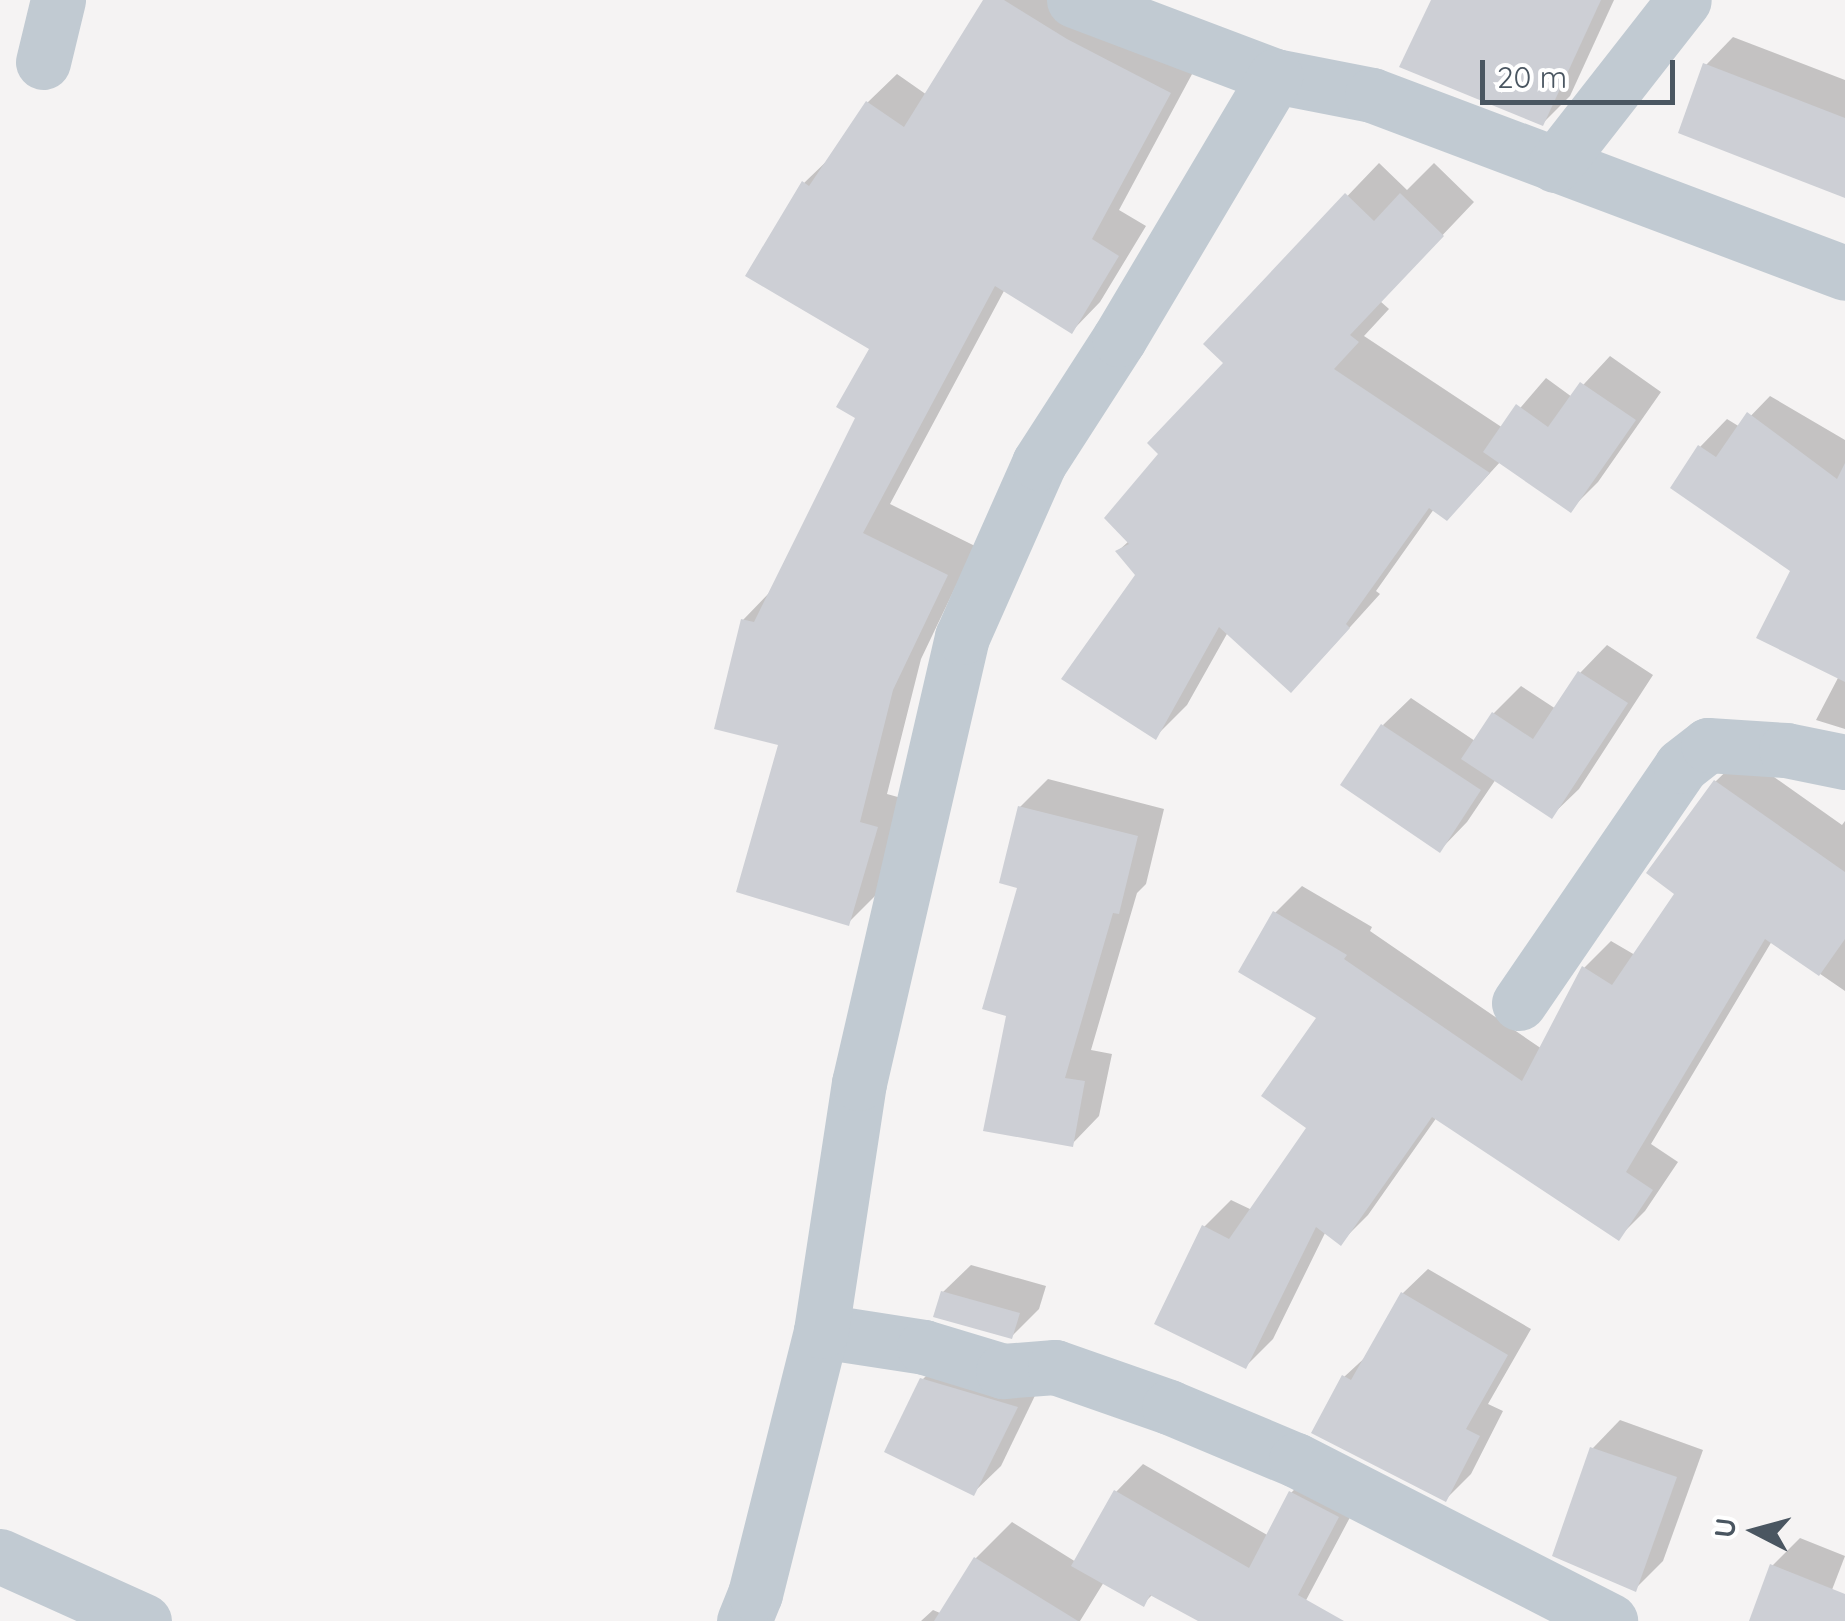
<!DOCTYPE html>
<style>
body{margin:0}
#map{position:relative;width:1845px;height:1621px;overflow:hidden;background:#f5f3f3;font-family:Quicksand,sans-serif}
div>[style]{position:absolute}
.shadow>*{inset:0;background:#0003}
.building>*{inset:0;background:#cdcfd5}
.street>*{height:55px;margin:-27.5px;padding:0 27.5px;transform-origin:27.5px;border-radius:27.5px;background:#c1cad2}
span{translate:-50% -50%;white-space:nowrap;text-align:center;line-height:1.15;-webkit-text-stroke:8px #fff;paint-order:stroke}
.north{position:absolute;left:1705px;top:1481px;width:100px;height:100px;-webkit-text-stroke:8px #fff;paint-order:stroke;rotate:276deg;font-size:28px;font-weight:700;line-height:40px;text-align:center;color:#4a5661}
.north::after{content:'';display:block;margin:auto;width:35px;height:45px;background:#4a5661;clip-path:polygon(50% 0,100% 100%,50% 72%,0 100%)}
.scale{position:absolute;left:1480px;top:60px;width:195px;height:45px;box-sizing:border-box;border:5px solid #4a5661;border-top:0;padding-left:12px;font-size:30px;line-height:35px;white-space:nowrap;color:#4a5661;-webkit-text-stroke:8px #fff;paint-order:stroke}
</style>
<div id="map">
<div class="shadow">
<div style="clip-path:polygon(986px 0,1082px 0,1198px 63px,1119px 210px,1146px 226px,1100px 302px,1072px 331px,1005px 289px,890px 504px,975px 546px,921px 659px,887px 794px,905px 799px,877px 894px,848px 923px,781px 743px,743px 620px,772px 590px,858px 417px,872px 348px,804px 183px,833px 155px,868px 102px,897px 74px,927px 95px)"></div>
<div style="clip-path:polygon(1439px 0,1614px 0,1570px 96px,1543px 123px)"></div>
<div style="clip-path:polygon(1733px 37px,1845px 80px,1845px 179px,1706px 65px)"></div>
<div style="clip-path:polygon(1379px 163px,1407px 190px,1434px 163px,1474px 202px,1380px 301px,1389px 309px,1364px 336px,1503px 428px,1546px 378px,1572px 397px,1610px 356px,1661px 392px,1598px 482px,1571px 509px,1501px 461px,1479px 485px,1434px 509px,1376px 591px,1380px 594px,1323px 657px,1228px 632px,1187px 705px,1155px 737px,1138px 575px,1118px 551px,1129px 541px,1161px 454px,1227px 363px,1206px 344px)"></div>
<div style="clip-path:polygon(1770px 396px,1845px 440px,1845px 729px,1816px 720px,1839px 676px,1794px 570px,1700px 447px,1727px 419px,1740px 427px)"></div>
<div style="clip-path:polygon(1607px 645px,1653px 675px,1579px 789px,1551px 816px,1496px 779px,1467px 822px,1440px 850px,1383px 725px,1411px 698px,1475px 741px,1494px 713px,1521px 686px,1556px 709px,1580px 673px)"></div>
<div style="clip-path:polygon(1743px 755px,1842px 825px,1845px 821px,1845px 991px,1772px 941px,1651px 1144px,1678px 1162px,1645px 1211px,1618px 1238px,1437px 1117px,1368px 1215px,1341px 1242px,1326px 1231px,1273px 1339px,1246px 1366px,1204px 1227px,1231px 1200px,1252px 1210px,1310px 1128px,1320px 1017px,1275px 913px,1302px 886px,1372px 927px,1370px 931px,1542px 1049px,1584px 968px,1611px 941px,1635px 955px,1678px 893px,1715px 782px)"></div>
<div style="clip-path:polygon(1048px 779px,1164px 809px,1146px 884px,1137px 893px,1091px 1050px,1112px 1054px,1099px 1116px,1072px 1144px,1009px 1014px,1020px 886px,1020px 807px)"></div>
<div style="clip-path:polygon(971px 1265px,1046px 1286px,1039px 1309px,1011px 1337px,943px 1292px)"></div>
<div style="clip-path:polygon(1428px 1269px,1531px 1329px,1488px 1404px,1503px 1411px,1471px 1474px,1446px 1499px,1344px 1377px,1370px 1353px,1403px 1293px)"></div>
<div style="clip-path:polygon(950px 1352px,1043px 1379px,1001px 1466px,973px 1493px,922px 1380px)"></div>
<div style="clip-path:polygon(1620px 1420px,1703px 1450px,1663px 1561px,1635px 1589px,1593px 1448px)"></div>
<div style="clip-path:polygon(1143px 1464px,1269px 1536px,1291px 1493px,1318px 1465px,1365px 1489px,1295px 1621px,1203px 1621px,1153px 1594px,1143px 1604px,1104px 1582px,1080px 1621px,921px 1621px,933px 1610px,940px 1613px,976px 1558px,1012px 1522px,1076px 1562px,1116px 1492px)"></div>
<div style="clip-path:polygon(1800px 1538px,1845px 1556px,1820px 1621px,1751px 1621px,1773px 1565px)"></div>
</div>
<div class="building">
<div style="clip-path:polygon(983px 0,1004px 0,1067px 39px,1171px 93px,1092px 239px,1119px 256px,1072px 334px,995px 286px,863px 533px,948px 575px,893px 690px,860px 822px,878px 827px,849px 926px,736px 892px,778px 745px,714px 729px,741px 619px,754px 622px,855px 418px,836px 407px,869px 349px,745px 276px,802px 181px,809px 186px,866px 101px,904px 127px)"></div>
<div style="clip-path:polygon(1431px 0,1601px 0,1543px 126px,1399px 67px)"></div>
<div style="clip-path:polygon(1703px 63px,1845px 118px,1845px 198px,1678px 133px)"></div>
<div style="clip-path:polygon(1345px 193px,1374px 221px,1400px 193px,1444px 236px,1350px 335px,1359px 342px,1334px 369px,1490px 473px,1447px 521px,1429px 508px,1346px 624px,1350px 628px,1291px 693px,1219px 627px,1156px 740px,1061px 679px,1135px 575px,1115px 551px,1129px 544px,1104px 518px,1158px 454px,1147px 443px,1223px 363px,1203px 344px)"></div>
<div style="clip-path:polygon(1580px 382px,1636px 420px,1571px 513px,1483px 452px,1516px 404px,1548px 427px)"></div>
<div style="clip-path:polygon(1747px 412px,1837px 479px,1845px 463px,1845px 682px,1756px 638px,1790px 571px,1670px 488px,1698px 445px,1716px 457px)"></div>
<div style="clip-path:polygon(1578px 671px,1628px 703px,1552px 819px,1461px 759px,1492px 712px,1533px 739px)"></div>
<div style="clip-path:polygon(1381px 724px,1481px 790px,1440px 853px,1340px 785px)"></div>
<div style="clip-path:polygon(1714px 780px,1845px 872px,1845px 939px,1819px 976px,1765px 939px,1626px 1172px,1653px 1190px,1619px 1241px,1432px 1117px,1341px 1246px,1316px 1227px,1246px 1369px,1154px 1324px,1202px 1225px,1229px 1239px,1306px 1128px,1261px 1096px,1316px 1018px,1238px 972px,1273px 911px,1347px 955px,1344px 959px,1522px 1081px,1582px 966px,1612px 985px,1674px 894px,1646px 873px)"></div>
<div style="clip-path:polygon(1018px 806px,1138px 836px,1119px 914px,1113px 913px,1065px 1078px,1085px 1081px,1073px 1147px,983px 1131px,1006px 1016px,982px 1009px,1017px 888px,999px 883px)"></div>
<div style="clip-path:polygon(941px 1291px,1020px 1313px,1012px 1339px,933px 1317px)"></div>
<div style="clip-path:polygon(1401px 1292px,1508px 1355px,1466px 1429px,1480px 1436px,1446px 1502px,1311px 1433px,1342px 1375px,1351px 1380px)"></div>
<div style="clip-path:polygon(920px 1378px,1018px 1407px,974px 1496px,884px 1452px)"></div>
<div style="clip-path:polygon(1590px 1447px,1677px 1477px,1636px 1592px,1552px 1556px)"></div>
<div style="clip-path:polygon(1114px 1490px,1249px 1568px,1289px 1491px,1339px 1517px,1298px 1595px,1344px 1621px,1198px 1621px,1150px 1595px,1144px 1607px,1071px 1566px)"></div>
<div style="clip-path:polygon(974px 1557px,1078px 1621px,934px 1621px)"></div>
<div style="clip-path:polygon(1770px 1564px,1845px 1594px,1845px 1621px,1749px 1621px)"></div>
</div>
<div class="street">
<div style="left:1074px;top:0;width:215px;rotate:20.7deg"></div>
<div style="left:1275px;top:76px;width:99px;rotate:11.1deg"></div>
<div style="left:1372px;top:95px;width:505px;rotate:20.62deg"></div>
<div style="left:43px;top:62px;width:64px;rotate:-76.4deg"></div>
<div style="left:1555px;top:165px;width:209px;rotate:-52deg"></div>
<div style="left:1519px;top:1003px;width:287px;rotate:-55.6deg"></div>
<div style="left:1681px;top:766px;width:34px;rotate:-38deg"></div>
<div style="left:1708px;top:745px;width:78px;rotate:3.7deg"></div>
<div style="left:1786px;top:750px;width:60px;rotate:11.5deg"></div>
<div style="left:821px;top:1331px;width:104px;rotate:8.8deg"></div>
<div style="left:924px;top:1347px;width:83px;rotate:16.9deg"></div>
<div style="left:1003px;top:1371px;width:52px;rotate:-4.4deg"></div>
<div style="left:1055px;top:1367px;width:121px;rotate:19.3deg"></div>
<div style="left:1169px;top:1407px;width:138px;rotate:22.7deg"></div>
<div style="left:1296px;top:1460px;width:353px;rotate:27.1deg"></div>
<div style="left:0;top:1556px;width:158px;rotate:24.3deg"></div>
<div style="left:744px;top:1621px;width:29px;rotate:-68deg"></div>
<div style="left:755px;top:1594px;width:271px;rotate:-75.9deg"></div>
<div style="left:821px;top:1331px;width:251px;rotate:-81.3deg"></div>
<div style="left:859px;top:1083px;width:458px;rotate:-77deg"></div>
<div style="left:962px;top:637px;width:190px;rotate:-66.1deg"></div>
<div style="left:1039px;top:463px;width:148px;rotate:-57.2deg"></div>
<div style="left:1119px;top:339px;width:306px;rotate:-59.3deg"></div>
</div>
<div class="north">U</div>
<div class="scale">20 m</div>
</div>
